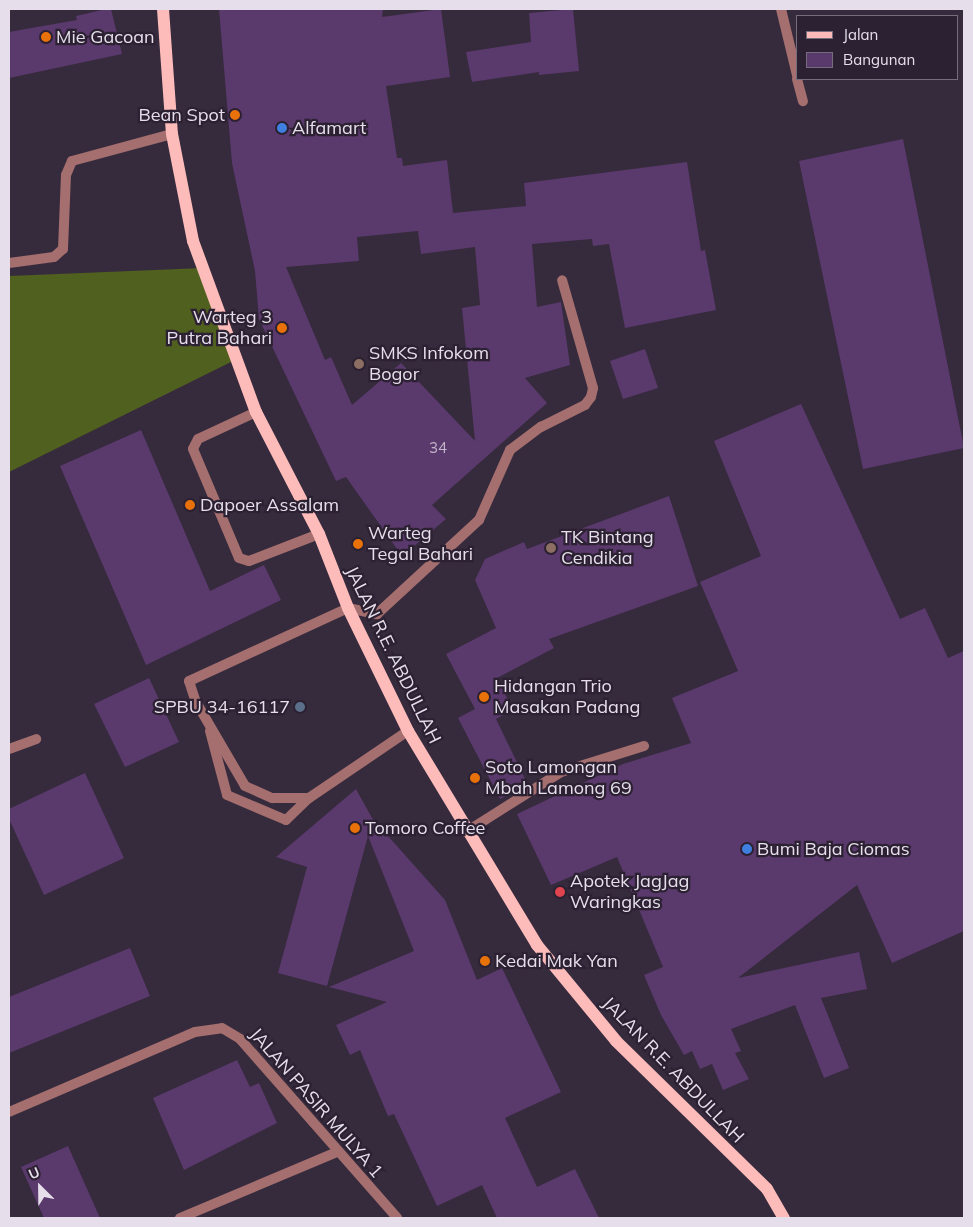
<!DOCTYPE html>
<style>
body{margin:0}
#map{position:relative;width:973px;height:1227px;overflow:hidden;background:#362a3d;font-family:Mulish,sans-serif}
div>[style]{position:absolute}
.forest>*{inset:0;background:#50601e}
.building>*{inset:0;background:#5a396c}
.service>*{height:10px;margin:-5px;padding:0 5px;transform-origin:5px;border-radius:5px;background:#a46f6e}
.minor>*{height:10px;margin:-5px;padding:0 5px;transform-origin:5px;border-radius:5px;background:#a46f6e}
.primary>*{height:12px;margin:-6px;padding:0 6px;transform-origin:6px;border-radius:6px;background:#fdbbb9}
.dots>*{width:14px;height:14px;translate:-50% -50%;box-sizing:border-box;border:2px solid #2c2132;border-radius:50%}
span{translate:-50% -50%;white-space:nowrap;text-align:center;line-height:1.15;-webkit-text-stroke:4.5px #2c2132;paint-order:stroke}
.number-label{font-size:15px;color:#c3b6cb}
.number-label span{-webkit-text-stroke-width:0}
.poi-label{font-size:18px;color:#e6dfeb}
.left{translate:0 -50%;text-align:left}
.right{translate:-100% -50%;text-align:right}
.street-label{font-size:18px;color:#e6dfeb}
.frame{position:absolute;inset:0;border:10px solid #e6dfeb;pointer-events:none}
.legend{position:absolute;left:796px;top:15px;width:162px;height:65px;box-sizing:border-box;background:#2c2132;border:1px solid #766d7c;margin:0;padding:6px 9px;list-style:none;font-size:15px;color:#e6dfeb}
.legend li{display:flex;align-items:center;gap:10px;height:25px}
.legend b{width:25px;border:1px solid #766d7c}
.north{position:absolute;left:15px;top:1162px;width:50px;height:50px;-webkit-text-stroke:4px #2c2132;paint-order:stroke;rotate:337deg;font-size:14px;font-weight:700;line-height:20px;text-align:center;color:#e6dfeb}
.north::after{content:'';display:block;margin:auto;width:18px;height:22px;background:#e6dfeb;clip-path:polygon(50% 0,100% 100%,50% 72%,0 100%)}
</style>
<div id="map">
<div class="forest">
<div style="clip-path:polygon(203px 268px,237px 359px,9px 472px,9px 276px)"></div>
</div>
<div class="building">
<div style="clip-path:polygon(106px 9px,111px 9px,122px 54px,9px 78px,9px 32px,77px 20px,76px 16px)"></div>
<div style="clip-path:polygon(evenodd,219px 9px,383px 9px,382px 17px,441px 9px,450px 77px,386px 86px,397px 158px,402px 158px,403px 166px,447px 160px,453px 213px,526px 206px,524px 183px,687px 162px,701px 251px,705px 250px,716px 310px,625px 328px,609px 244px,593px 246px,592px 239px,532px 244px,537px 307px,561px 302px,570px 365px,525px 378px,547px 403px,432px 505px,446px 519px,402px 556px,346px 477px,336px 481px,259px 319px,255px 271px,232px 163px,219px 9px,418px 231px,421px 254px,475px 247px,480px 305px,462px 308px,475px 441px,401px 363px,352px 405px,331px 357px,325px 360px,286px 267px,359px 261px,357px 237px,418px 231px)"></div>
<div style="clip-path:polygon(573px 9px,579px 71px,539px 75px,539px 72px,472px 82px,466px 52px,531px 42px,529px 13px)"></div>
<div style="clip-path:polygon(903px 139px,964px 448px,863px 469px,799px 161px)"></div>
<div style="clip-path:polygon(645px 349px,658px 388px,623px 399px,610px 361px)"></div>
<div style="clip-path:polygon(801px 404px,900px 619px,925px 608px,948px 658px,964px 651px,964px 931px,892px 963px,857px 885px,738px 978px,859px 952px,867px 989px,821px 998px,849px 1068px,824px 1078px,795px 1005px,731px 1029px,741px 1051px,735px 1053px,749px 1079px,723px 1090px,712px 1064px,700px 1069px,692px 1051px,684px 1055px,661px 1015px,644px 975px,663px 967px,617px 857px,551px 885px,517px 814px,623px 764px,691px 743px,672px 698px,738px 671px,700px 582px,761px 556px,714px 441px)"></div>
<div style="clip-path:polygon(141px 430px,210px 591px,264px 565px,281px 600px,146px 665px,60px 466px)"></div>
<div style="clip-path:polygon(669px 496px,698px 586px,549px 639px,554px 648px,497px 678px,513px 710px,496px 719px,528px 785px,500px 799px,458px 718px,475px 709px,446px 654px,496px 628px,475px 580px,485px 559px,524px 542px,527px 549px)"></div>
<div style="clip-path:polygon(149px 678px,179px 742px,125px 767px,94px 704px)"></div>
<div style="clip-path:polygon(85px 773px,124px 858px,44px 895px,9px 819px,9px 809px)"></div>
<div style="clip-path:polygon(356px 789px,372px 818px,445px 900px,477px 980px,502px 968px,561px 1092px,505px 1118px,537px 1187px,575px 1169px,599px 1218px,497px 1218px,482px 1185px,437px 1206px,394px 1114px,388px 1116px,360px 1050px,350px 1055px,336px 1025px,387px 1002px,329px 987px,414px 951px,368px 836px,327px 986px,278px 973px,307px 867px,276px 857px)"></div>
<div style="clip-path:polygon(130px 948px,150px 996px,9px 1053px,9px 997px)"></div>
<div style="clip-path:polygon(237px 1060px,250px 1087px,259px 1083px,277px 1123px,184px 1170px,153px 1098px)"></div>
<div style="clip-path:polygon(68px 1146px,100px 1218px,44px 1218px,21px 1167px)"></div>
</div>
<div class="service">
<div style="left:781px;top:9px;width:68px;rotate:76.4deg"></div>
<div style="left:797px;top:79px;width:23px;rotate:75deg"></div>
<div style="left:9px;top:263px;width:45px;rotate:-7.6deg"></div>
<div style="left:54px;top:257px;width:12px;rotate:-42deg"></div>
<div style="left:63px;top:249px;width:74px;rotate:-87.7deg"></div>
<div style="left:66px;top:175px;width:15px;rotate:-67deg"></div>
<div style="left:72px;top:161px;width:104px;rotate:-15.1deg"></div>
<div style="left:256px;top:412px;width:64px;rotate:155deg"></div>
<div style="left:198px;top:439px;width:11px;rotate:117deg"></div>
<div style="left:193px;top:449px;width:118px;rotate:67.1deg"></div>
<div style="left:239px;top:558px;width:10px;rotate:17deg"></div>
<div style="left:249px;top:561px;width:75px;rotate:-21.1deg"></div>
<div style="left:348px;top:608px;width:175px;rotate:155.3deg"></div>
<div style="left:189px;top:681px;width:22px;rotate:72deg"></div>
<div style="left:196px;top:702px;width:97px;rotate:59.7deg"></div>
<div style="left:245px;top:786px;width:30px;rotate:24deg"></div>
<div style="left:272px;top:798px;width:37px"></div>
<div style="left:309px;top:798px;width:120px;rotate:-34.1deg"></div>
<div style="left:210px;top:731px;width:66px;rotate:75.1deg"></div>
<div style="left:227px;top:795px;width:64px;rotate:23deg"></div>
<div style="left:286px;top:820px;width:32px;rotate:-44deg"></div>
</div>
<div class="minor">
<div style="left:348px;top:608px;width:30px;rotate:12deg"></div>
<div style="left:377px;top:614px;width:139px;rotate:-42.7deg"></div>
<div style="left:479px;top:520px;width:77px;rotate:-66.1deg"></div>
<div style="left:510px;top:450px;width:39px;rotate:-37deg"></div>
<div style="left:541px;top:427px;width:49px;rotate:-26.6deg"></div>
<div style="left:585px;top:405px;width:10px;rotate:-53deg"></div>
<div style="left:591px;top:397px;width:9px;rotate:-77deg"></div>
<div style="left:593px;top:388px;width:112px;rotate:-106deg"></div>
<div style="left:9px;top:749px;width:29px;rotate:-20deg"></div>
<div style="left:466px;top:832px;width:112px;rotate:-32.3deg"></div>
<div style="left:561px;top:772px;width:87px;rotate:-17.4deg"></div>
<div style="left:9px;top:1112px;width:202px;rotate:-23.3deg"></div>
<div style="left:195px;top:1032px;width:27px;rotate:-8deg"></div>
<div style="left:222px;top:1028px;width:21px;rotate:31deg"></div>
<div style="left:240px;top:1039px;width:238px;rotate:48.7deg"></div>
<div style="left:180px;top:1218px;width:168px;rotate:-22.8deg"></div>
</div>
<div class="primary">
<div style="left:163px;top:9px;width:125px;rotate:85.9deg"></div>
<div style="left:172px;top:134px;width:109px;rotate:78.9deg"></div>
<div style="left:193px;top:241px;width:182px;rotate:69.8deg"></div>
<div style="left:256px;top:412px;width:137px;rotate:62.7deg"></div>
<div style="left:319px;top:534px;width:79px;rotate:68.6deg"></div>
<div style="left:348px;top:608px;width:137px;rotate:64deg"></div>
<div style="left:408px;top:731px;width:250px;rotate:58.9deg"></div>
<div style="left:537px;top:945px;width:124px;rotate:50.5deg"></div>
<div style="left:616px;top:1041px;width:211px;rotate:44.4deg"></div>
<div style="left:767px;top:1189px;width:34px;rotate:60deg"></div>
</div>
<div class="dots">
<div style="left:46px;top:37px;background:#e8710a"></div>
<div style="left:235px;top:115px;background:#e8710a"></div>
<div style="left:282px;top:128px;background:#3f7fe0"></div>
<div style="left:282px;top:328px;background:#e8710a"></div>
<div style="left:359px;top:364px;background:#8d6e63"></div>
<div style="left:190px;top:505px;background:#e8710a"></div>
<div style="left:358px;top:544px;background:#e8710a"></div>
<div style="left:551px;top:548px;background:#8d6e63"></div>
<div style="left:484px;top:697px;background:#e8710a"></div>
<div style="left:300px;top:707px;background:#5c6f8a"></div>
<div style="left:475px;top:778px;background:#e8710a"></div>
<div style="left:355px;top:828px;background:#e8710a"></div>
<div style="left:747px;top:849px;background:#3f7fe0"></div>
<div style="left:560px;top:892px;background:#e0444e"></div>
<div style="left:485px;top:961px;background:#e8710a"></div>
</div>
<div class="number-label">
<span style="left:438px;top:448px">34</span>
</div>
<div class="poi-label">
<span class="left" style="left:56px;top:37px">Mie Gacoan</span>
<span class="right" style="left:225px;top:115px">Bean Spot</span>
<span class="left" style="left:292px;top:128px">Alfamart</span>
<span class="right" style="left:272px;top:328px">Warteg 3<br>Putra Bahari</span>
<span class="left" style="left:369px;top:364px">SMKS Infokom<br>Bogor</span>
<span class="left" style="left:200px;top:505px">Dapoer Assalam</span>
<span class="left" style="left:368px;top:544px">Warteg<br>Tegal Bahari</span>
<span class="left" style="left:561px;top:548px">TK Bintang<br>Cendikia</span>
<span class="left" style="left:494px;top:697px">Hidangan Trio<br>Masakan Padang</span>
<span class="right" style="left:290px;top:707px">SPBU 34-16117</span>
<span class="left" style="left:485px;top:778px">Soto Lamongan<br>Mbah Lamong 69</span>
<span class="left" style="left:365px;top:828px">Tomoro Coffee</span>
<span class="left" style="left:757px;top:849px">Bumi Baja Ciomas</span>
<span class="left" style="left:570px;top:892px">Apotek JagJag<br>Waringkas</span>
<span class="left" style="left:495px;top:961px">Kedai Mak Yan</span>
</div>
<div class="street-label">
<span style="left:393px;top:655px;rotate:64deg">JALAN R.E. ABDULLAH</span>
<span style="left:673px;top:1070px;rotate:46deg">JALAN R.E. ABDULLAH</span>
<span style="left:316px;top:1103px;rotate:49deg">JALAN PASIR MULYA 1</span>
</div>
<div class="frame"></div>
<ul class="legend">
<li><b style="height:6px;background:#fdbbb9"></b>Jalan</li>
<li><b style="height:14px;background:#5a396c"></b>Bangunan</li>
</ul>
<div class="north">U</div>
</div>
